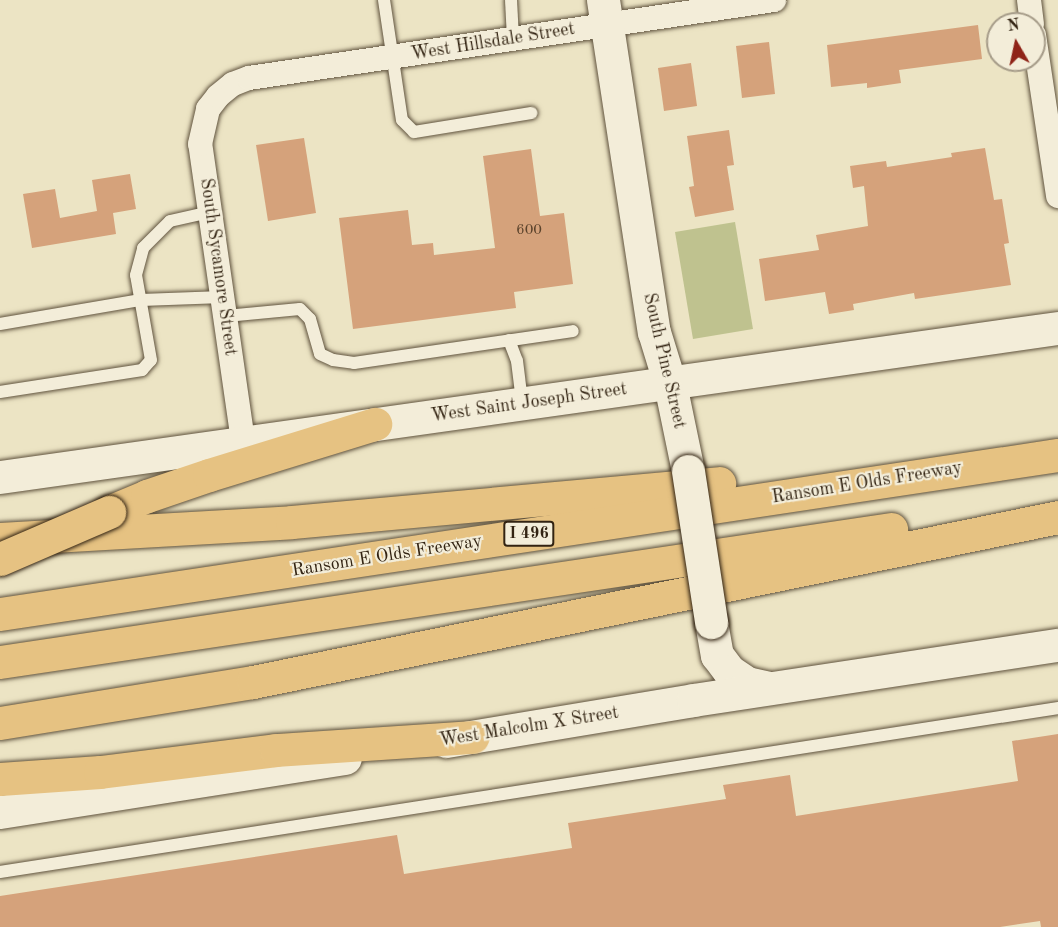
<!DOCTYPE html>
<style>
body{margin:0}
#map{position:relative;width:1058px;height:927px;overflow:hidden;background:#ece4c4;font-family:"Old Standard TT",serif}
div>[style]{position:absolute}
.green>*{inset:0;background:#bfc28f}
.building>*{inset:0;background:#d5a27b}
.roads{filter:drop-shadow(0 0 2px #60533e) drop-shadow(0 0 2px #60533e)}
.lane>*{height:12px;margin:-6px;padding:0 6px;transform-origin:6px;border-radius:6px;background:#f3edd9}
.street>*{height:24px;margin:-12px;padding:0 12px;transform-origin:12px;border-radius:12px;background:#f3edd9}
.secondary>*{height:33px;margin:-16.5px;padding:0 16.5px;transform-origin:16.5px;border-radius:16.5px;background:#f3edd9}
.highway>*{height:33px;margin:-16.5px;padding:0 16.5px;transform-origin:16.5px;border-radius:16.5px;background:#e6c282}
.bridges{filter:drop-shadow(0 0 2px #322312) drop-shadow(0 0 2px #322312)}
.secondary-bridge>*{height:33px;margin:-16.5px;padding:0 16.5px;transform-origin:16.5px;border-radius:16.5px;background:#f3edd9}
.highway-bridge>*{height:33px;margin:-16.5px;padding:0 16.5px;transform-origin:16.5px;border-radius:16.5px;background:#e6c282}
span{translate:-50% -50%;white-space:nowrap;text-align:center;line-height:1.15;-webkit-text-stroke:4.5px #f3edd9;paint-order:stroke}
.number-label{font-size:15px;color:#5b432c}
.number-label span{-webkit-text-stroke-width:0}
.shield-label span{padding:2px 4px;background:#f3edd9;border:2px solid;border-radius:4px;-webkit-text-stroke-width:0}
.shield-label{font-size:16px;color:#322312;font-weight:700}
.street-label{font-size:18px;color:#322312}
.north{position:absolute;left:986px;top:12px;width:60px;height:60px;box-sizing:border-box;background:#f3edd9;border:2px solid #a69c89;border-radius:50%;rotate:351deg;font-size:16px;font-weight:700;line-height:24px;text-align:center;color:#322312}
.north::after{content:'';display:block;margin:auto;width:21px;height:27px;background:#8f2418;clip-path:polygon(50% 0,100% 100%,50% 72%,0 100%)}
</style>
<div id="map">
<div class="green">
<div style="clip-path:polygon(735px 222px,753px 329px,693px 339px,675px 232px)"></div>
</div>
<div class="building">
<div style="clip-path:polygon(978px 25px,982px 59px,899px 70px,901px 83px,867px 88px,867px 83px,831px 87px,827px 45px)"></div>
<div style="clip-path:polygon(769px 42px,775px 94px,742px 98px,736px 46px)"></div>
<div style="clip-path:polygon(691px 63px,697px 106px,664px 111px,658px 68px)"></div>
<div style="clip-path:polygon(729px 130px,734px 165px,727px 166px,734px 210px,695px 217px,689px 187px,694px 186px,687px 136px)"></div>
<div style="clip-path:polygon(304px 138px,316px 213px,268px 221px,256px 145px)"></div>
<div style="clip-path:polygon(985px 148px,994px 200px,1002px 199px,1009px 243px,1004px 244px,1011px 285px,915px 299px,914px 293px,853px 304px,854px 310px,829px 314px,825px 292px,765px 301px,759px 259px,819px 250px,816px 235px,868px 226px,864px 186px,853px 188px,850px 166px,886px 161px,887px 167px,952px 157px,951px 153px)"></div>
<div style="clip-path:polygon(531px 149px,540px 216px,564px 213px,573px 284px,514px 292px,516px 308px,353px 329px,339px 218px,408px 210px,412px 245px,433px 243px,434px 255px,495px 248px,483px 156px)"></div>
<div style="clip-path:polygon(130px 174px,136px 209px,113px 213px,116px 234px,32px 248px,23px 194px,55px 189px,60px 218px,97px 211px,92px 180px)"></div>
<div style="clip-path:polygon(1058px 734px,1058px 927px,1041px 927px,1040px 921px,1000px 927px,0 927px,0 896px,397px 835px,404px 874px,572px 848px,568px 823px,726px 799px,723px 785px,790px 775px,796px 816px,1018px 781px,1012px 741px)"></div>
</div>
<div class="roads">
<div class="lane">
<div style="left:384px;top:0;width:121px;rotate:81.5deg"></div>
<div style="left:402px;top:120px;width:17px;rotate:45deg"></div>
<div style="left:414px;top:132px;width:119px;rotate:-9.2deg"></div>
<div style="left:511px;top:0;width:39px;rotate:87deg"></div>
<div style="left:226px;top:316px;width:74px;rotate:-5.4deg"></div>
<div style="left:300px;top:309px;width:14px;rotate:45deg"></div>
<div style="left:310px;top:319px;width:36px;rotate:74deg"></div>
<div style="left:320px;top:354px;width:14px;rotate:25deg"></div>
<div style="left:333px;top:360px;width:21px;rotate:8deg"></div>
<div style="left:354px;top:363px;width:221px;rotate:-8.3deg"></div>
<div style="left:0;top:324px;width:143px;rotate:-9.7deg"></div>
<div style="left:141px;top:300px;width:82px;rotate:-2.1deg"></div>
<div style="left:509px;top:340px;width:22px;rotate:69deg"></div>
<div style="left:517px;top:361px;width:40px;rotate:82.9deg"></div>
<div style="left:0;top:392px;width:144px;rotate:-8.8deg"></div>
<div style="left:142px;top:370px;width:13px;rotate:-48deg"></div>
<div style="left:151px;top:360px;width:86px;rotate:-100deg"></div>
<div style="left:136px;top:275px;width:28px;rotate:-75deg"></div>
<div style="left:143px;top:248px;width:38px;rotate:-45deg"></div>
<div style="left:170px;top:221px;width:41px;rotate:-12.7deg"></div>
<div style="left:0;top:872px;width:1071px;rotate:-8.81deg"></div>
</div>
<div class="street">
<div style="left:1029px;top:0;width:24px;rotate:83deg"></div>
<div style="left:1034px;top:35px;width:163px;rotate:81.5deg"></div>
<div style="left:243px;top:441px;width:300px;rotate:-98.2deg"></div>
<div style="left:200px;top:144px;width:36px;rotate:-77deg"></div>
<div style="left:208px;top:109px;width:16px;rotate:-52deg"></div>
<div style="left:218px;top:96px;width:19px;rotate:-39deg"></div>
<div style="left:233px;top:84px;width:17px;rotate:-21deg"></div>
<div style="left:249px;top:78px;width:531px;rotate:-8.45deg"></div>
</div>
<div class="secondary">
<div style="left:603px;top:0;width:336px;rotate:81.3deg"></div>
<div style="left:654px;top:332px;width:54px;rotate:72.9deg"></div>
<div style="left:670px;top:384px;width:89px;rotate:78.3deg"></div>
<div style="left:0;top:477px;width:1068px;rotate:-8.02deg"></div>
<div style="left:711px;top:622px;width:34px;rotate:80deg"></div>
<div style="left:717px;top:655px;width:20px;rotate:53deg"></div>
<div style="left:729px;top:671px;width:22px;rotate:34deg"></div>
<div style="left:747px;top:683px;width:22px;rotate:13deg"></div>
<div style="left:446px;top:741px;width:250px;rotate:-9.4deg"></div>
<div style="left:693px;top:700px;width:369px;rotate:-8.6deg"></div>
<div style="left:0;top:812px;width:349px;rotate:-8.9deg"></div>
</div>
<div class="highway">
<div style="left:109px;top:512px;width:41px;rotate:-22.8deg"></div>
<div style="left:147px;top:496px;width:65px;rotate:-18.7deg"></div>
<div style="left:209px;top:475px;width:174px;rotate:-17.1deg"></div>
<div style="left:0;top:539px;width:292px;rotate:-3.3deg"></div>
<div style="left:292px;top:522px;width:429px;rotate:-5.2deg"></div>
<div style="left:0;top:614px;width:1070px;rotate:-8.55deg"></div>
<div style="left:0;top:662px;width:901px;rotate:-8.49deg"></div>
<div style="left:0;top:723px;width:256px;rotate:-9.2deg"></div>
<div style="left:253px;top:682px;width:822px;rotate:-11.58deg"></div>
<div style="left:0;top:779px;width:100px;rotate:-4deg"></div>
<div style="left:100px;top:772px;width:177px;rotate:-7.1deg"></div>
<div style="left:276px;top:750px;width:197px;rotate:-3.8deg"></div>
</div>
</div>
<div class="bridges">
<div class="secondary-bridge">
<div style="left:688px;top:471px;width:153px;rotate:81.3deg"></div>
</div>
<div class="highway-bridge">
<div style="left:0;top:559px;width:119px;rotate:-23.3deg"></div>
</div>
</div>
<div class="number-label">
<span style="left:529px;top:231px">600</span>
</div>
<div class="shield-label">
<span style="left:529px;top:534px">I 496</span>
</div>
<div class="street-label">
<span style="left:493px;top:42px;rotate:-9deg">West Hillsdale Street</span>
<span style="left:218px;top:267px;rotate:82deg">South Sycamore Street</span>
<span style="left:664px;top:361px;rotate:77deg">South Pine Street</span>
<span style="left:529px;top:403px;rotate:-8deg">West Saint Joseph Street</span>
<span style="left:867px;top:483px;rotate:-9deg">Ransom E Olds Freeway</span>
<span style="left:387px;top:556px;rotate:-9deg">Ransom E Olds Freeway</span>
<span style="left:529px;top:727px;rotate:-9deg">West Malcolm X Street</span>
</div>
<div class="north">N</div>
</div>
